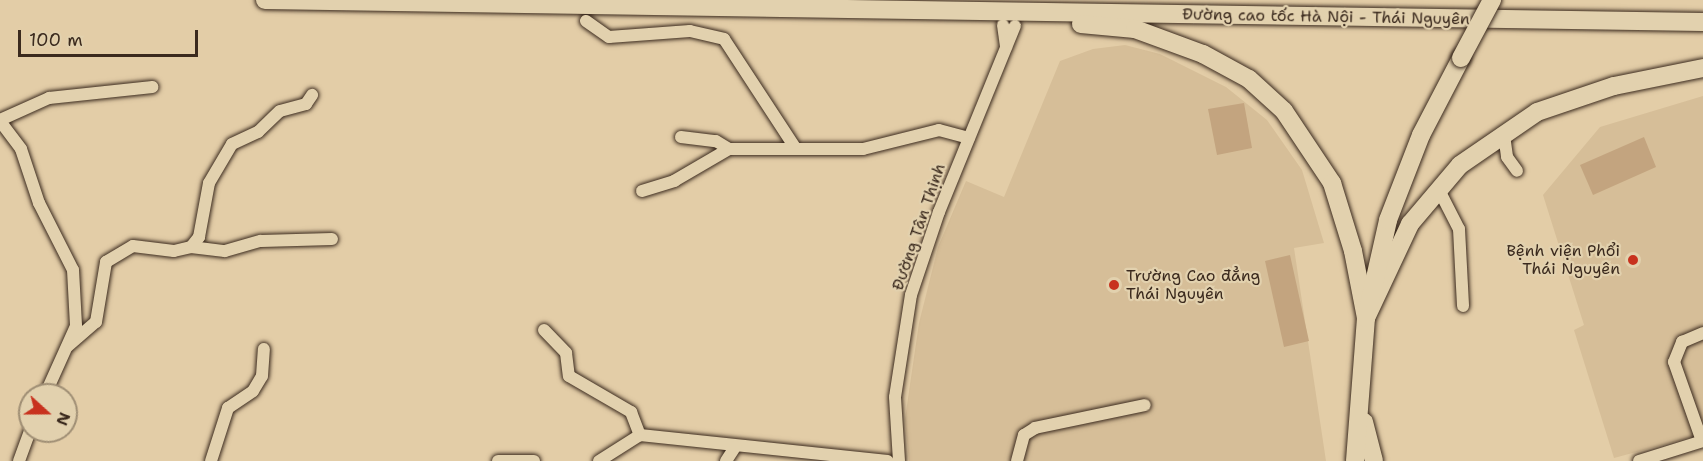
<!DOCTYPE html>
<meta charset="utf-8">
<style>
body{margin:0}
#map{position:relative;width:1703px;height:461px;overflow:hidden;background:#e3cda7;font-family:"Shantell Sans",sans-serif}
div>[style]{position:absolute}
.built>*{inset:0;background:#d6be98}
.building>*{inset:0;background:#c3a47f}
.roads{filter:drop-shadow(0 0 2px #3b2a1e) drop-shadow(0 0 2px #3b2a1e)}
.minor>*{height:12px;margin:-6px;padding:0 6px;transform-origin:6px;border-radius:6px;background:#e2d1ae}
.highway>*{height:18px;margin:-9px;padding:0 9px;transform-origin:9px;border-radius:9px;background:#e2d1ae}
.bridges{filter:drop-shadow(0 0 2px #3b2a1e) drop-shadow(0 0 2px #3b2a1e)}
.highway-bridge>*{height:18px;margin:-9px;padding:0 9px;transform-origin:9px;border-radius:9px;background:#e2d1ae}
.dots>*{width:16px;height:16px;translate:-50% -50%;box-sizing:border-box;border:3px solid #e2d1ae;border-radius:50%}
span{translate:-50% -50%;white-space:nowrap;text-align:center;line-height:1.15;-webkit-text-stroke:4.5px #e2d1ae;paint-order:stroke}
.street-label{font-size:16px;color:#3b2a1e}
.poi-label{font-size:16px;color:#3b2a1e}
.right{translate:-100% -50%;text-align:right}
.left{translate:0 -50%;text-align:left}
.north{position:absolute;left:18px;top:383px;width:60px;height:60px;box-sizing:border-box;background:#e2d1ae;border:2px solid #9f8e74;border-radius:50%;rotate:111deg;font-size:16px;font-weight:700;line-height:24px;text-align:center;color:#3b2a1e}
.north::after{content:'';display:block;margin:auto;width:21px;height:27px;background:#c8321e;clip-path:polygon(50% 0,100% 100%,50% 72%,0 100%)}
.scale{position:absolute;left:18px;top:30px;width:180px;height:27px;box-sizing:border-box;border:3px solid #3b2a1e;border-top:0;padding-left:8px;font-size:18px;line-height:21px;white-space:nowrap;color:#3b2a1e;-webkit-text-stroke:4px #e2d1ae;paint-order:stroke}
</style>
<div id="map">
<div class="built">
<div style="clip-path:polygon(1125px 45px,1160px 54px,1226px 87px,1267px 120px,1302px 170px,1324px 243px,1294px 248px,1326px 461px,909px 461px,905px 419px,919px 323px,938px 247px,966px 181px,1004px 197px,1060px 61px,1093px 49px)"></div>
<div style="clip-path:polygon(1703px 96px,1703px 434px,1614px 458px,1574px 330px,1584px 325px,1543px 195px,1600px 127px)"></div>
</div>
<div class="building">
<div style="clip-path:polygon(1244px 103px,1252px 148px,1217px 155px,1208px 109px)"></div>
<div style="clip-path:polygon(1644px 137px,1656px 167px,1593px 195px,1580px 165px)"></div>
<div style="clip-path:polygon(1290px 255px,1309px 341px,1284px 347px,1265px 261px)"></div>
</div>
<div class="roads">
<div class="minor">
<div style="left:586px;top:21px;width:28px;rotate:35deg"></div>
<div style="left:609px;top:37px;width:81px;rotate:-4.2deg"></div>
<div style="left:690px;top:31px;width:35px;rotate:13deg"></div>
<div style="left:724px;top:39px;width:131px;rotate:56.8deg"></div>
<div style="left:1003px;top:25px;width:22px;rotate:82deg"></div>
<div style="left:0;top:120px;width:54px;rotate:-24.2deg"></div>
<div style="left:49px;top:98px;width:104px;rotate:-6.1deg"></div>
<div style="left:0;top:121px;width:35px;rotate:53deg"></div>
<div style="left:21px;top:149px;width:57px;rotate:71.6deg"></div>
<div style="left:39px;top:203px;width:75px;rotate:63.1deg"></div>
<div style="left:73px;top:270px;width:56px;rotate:86.9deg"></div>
<div style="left:76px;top:326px;width:76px;rotate:114.2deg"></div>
<div style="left:1504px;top:135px;width:22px;rotate:82deg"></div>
<div style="left:1507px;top:157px;width:17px;rotate:54deg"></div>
<div style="left:681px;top:137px;width:35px;rotate:7deg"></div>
<div style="left:716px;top:141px;width:15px;rotate:32deg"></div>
<div style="left:1439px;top:190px;width:44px;rotate:62.9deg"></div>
<div style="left:1459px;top:229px;width:77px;rotate:87deg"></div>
<div style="left:642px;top:191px;width:34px;rotate:-17deg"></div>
<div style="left:674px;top:181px;width:64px;rotate:-30.2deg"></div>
<div style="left:729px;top:149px;width:134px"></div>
<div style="left:863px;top:149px;width:78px;rotate:-14deg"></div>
<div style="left:939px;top:130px;width:31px;rotate:15deg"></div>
<div style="left:191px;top:247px;width:34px;rotate:7deg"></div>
<div style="left:225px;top:251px;width:37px;rotate:-16deg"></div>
<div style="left:261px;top:241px;width:71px;rotate:-1.6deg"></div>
<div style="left:544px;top:330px;width:32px;rotate:46deg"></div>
<div style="left:566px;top:353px;width:23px;rotate:83deg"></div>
<div style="left:569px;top:376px;width:72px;rotate:30.1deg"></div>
<div style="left:631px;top:412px;width:25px;rotate:69deg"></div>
<div style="left:640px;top:435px;width:249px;rotate:6deg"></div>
<div style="left:68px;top:346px;width:37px;rotate:-41deg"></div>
<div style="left:96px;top:322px;width:61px;rotate:-80.5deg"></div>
<div style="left:106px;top:262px;width:31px;rotate:-31deg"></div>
<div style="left:133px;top:246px;width:41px;rotate:7deg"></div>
<div style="left:174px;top:251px;width:17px;rotate:-13deg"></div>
<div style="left:191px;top:247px;width:13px;rotate:-51deg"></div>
<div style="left:199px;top:237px;width:55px;rotate:-79.5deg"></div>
<div style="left:209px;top:183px;width:45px;rotate:-59.5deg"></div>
<div style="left:232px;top:144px;width:29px;rotate:-25deg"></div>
<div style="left:258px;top:132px;width:30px;rotate:-44deg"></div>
<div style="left:280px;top:111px;width:27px;rotate:-15deg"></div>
<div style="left:306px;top:104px;width:11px;rotate:-56deg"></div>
<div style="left:1702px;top:441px;width:84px;rotate:-109.5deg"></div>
<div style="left:1674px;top:362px;width:22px;rotate:-68deg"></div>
<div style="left:1682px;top:342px;width:23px;rotate:-23deg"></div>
<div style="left:19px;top:461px;width:32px;rotate:-70deg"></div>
<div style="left:211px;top:461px;width:56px;rotate:-72.2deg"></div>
<div style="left:228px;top:408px;width:30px;rotate:-34deg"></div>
<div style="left:253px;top:391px;width:17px;rotate:-59deg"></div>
<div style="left:262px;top:376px;width:27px;rotate:-86deg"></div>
<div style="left:498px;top:461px;width:36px"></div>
<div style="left:599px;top:461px;width:49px;rotate:-32.4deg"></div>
<div style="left:726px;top:461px;width:17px;rotate:-57deg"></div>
<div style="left:899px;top:461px;width:64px;rotate:-93.6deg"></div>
<div style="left:895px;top:397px;width:103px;rotate:-81.1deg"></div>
<div style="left:911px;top:295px;width:88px;rotate:-71.4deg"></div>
<div style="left:939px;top:212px;width:201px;rotate:-67.8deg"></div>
<div style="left:1017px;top:461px;width:27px;rotate:-75deg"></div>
<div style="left:1024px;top:435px;width:13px;rotate:-32deg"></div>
<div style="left:1035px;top:428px;width:112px;rotate:-11.8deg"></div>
<div style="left:1639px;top:461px;width:67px;rotate:-17.4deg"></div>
</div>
<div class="highway">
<div style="left:265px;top:0;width:1438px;rotate:0.88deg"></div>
<div style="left:1081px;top:24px;width:54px;rotate:5.3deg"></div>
<div style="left:1135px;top:29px;width:72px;rotate:20.2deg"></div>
<div style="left:1203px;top:54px;width:52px;rotate:28.5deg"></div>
<div style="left:1249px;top:79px;width:47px;rotate:42.4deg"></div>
<div style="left:1284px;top:111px;width:87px;rotate:56.3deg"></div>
<div style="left:1332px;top:183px;width:71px;rotate:72.8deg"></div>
<div style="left:1353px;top:251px;width:68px;rotate:79deg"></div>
<div style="left:1366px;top:318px;width:104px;rotate:-64.9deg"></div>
<div style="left:1410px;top:224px;width:77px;rotate:-49.7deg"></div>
<div style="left:1460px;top:165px;width:93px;rotate:-34.5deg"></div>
<div style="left:1537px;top:112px;width:81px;rotate:-18.7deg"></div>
<div style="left:1614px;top:86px;width:91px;rotate:-11.4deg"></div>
<div style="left:1364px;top:422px;width:40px;rotate:75.6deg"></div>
<div style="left:1355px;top:461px;width:143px;rotate:-85.6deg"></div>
<div style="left:1366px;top:318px;width:100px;rotate:-77.3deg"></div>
<div style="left:1388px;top:220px;width:91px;rotate:-68.8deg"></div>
<div style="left:1421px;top:135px;width:87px;rotate:-62.5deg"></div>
</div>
</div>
<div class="bridges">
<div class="highway-bridge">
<div style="left:1461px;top:58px;width:66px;rotate:-61.9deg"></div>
</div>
</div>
<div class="dots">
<div style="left:1633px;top:260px;background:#c8321e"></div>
<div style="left:1114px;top:285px;background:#c8321e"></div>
</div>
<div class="street-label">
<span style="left:1326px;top:17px;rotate:1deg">Đường cao tốc Hà Nội - Thái Nguyên</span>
<span style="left:919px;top:227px;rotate:-71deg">Đường Tân Thịnh</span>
</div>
<div class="poi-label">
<span class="right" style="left:1620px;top:260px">Bệnh viện Phổi<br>Thái Nguyên</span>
<span class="left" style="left:1126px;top:285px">Trường Cao đẳng<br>Thái Nguyên</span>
</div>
<div class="north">N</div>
<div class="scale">100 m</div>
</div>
